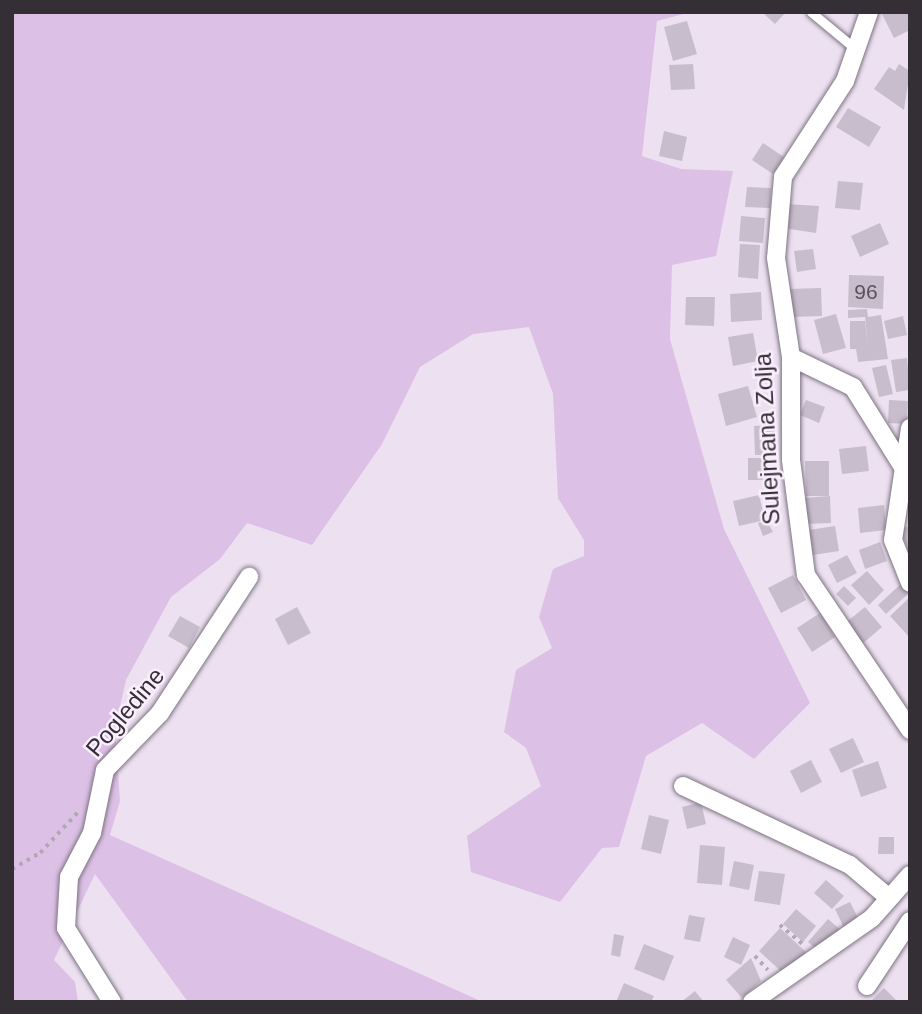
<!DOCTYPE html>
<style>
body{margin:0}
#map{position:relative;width:922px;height:1014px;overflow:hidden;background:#ede1f1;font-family:Helvetica,sans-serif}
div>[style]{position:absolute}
.green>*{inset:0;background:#ddc0e6}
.building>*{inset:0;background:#c8bdcc}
.path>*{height:3.5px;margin-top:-1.75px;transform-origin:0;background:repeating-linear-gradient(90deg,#b2a8b5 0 3.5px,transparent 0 8.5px)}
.roads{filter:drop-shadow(0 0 2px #7d7381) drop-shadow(0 0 2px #7d7381)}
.lane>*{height:9px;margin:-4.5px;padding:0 4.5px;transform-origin:4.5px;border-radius:4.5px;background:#fff}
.street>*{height:18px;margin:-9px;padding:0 9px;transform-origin:9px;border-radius:9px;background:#fff}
span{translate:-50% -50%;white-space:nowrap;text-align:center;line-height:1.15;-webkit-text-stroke:5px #faeefe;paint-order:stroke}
.number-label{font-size:21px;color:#59525b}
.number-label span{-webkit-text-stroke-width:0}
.street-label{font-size:24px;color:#342f35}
.frame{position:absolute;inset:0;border:14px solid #342f35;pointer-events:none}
</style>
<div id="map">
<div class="green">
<div style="clip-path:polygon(12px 12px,691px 12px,657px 21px,642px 156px,681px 169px,733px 171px,716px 256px,672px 265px,670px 339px,724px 529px,810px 703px,754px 759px,702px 723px,646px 756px,619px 847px,602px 848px,560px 902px,471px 872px,467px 836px,541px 786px,526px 748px,504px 732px,516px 670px,552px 648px,539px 617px,553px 569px,584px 556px,584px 540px,558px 498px,553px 394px,529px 327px,473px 334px,420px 367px,382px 444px,312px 545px,247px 523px,220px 559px,171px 597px,126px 680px,115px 728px,120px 801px,110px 835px,483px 1002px,188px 1002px,95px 874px,54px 960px,75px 982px,78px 1002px,12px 1002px)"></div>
</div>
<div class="building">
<div style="clip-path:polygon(762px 12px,786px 12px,775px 24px)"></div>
<div style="clip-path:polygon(881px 12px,910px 12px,910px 30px,894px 38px)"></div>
<div style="clip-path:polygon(687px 21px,697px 54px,673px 61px,664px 27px)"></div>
<div style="clip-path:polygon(693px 64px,695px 89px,671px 90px,669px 65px)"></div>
<div style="clip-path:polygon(899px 64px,910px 71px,904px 110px,874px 89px,889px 67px,895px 71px)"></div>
<div style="clip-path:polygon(848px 108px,881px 127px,869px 147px,836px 127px)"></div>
<div style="clip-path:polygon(664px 131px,687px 137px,682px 161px,659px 156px)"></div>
<div style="clip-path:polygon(763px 143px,784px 157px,773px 174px,752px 160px)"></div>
<div style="clip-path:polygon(838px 181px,863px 183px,860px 210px,835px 208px)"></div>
<div style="clip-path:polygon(747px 187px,771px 188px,770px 208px,745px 207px)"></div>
<div style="clip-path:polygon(786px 204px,819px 206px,816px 233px,783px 228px)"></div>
<div style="clip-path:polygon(741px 216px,765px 218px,763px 243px,739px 241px)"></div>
<div style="clip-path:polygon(880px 223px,889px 244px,860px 257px,851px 236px)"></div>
<div style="clip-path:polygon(740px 244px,760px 245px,758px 279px,738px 277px)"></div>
<div style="clip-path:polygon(813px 249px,816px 269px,797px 272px,794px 251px)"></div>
<div style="clip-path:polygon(849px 275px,884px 276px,883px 309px,848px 307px)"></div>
<div style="clip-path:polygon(821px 288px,822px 316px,791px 317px,790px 289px)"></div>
<div style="clip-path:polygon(761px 292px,762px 320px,731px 322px,730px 294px)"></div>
<div style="clip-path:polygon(686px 297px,715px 297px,714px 326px,685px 325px)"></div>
<div style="clip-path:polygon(867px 309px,868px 317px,881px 315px,888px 359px,858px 362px,856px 349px,850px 349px,850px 321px,865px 321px,868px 347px,865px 317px,848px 318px,848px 310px)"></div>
<div style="clip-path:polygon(836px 314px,846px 348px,823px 354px,814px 320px)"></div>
<div style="clip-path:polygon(903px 316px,907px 335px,888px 339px,884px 321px)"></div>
<div style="clip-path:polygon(753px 333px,758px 361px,733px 366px,728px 337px)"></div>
<div style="clip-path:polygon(907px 358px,910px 390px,896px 392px,891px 360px)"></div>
<div style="clip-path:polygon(886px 365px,893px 394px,879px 397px,872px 368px)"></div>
<div style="clip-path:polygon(748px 386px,757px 417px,726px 426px,718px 394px)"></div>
<div style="clip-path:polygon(806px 400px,825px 407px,819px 423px,800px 415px)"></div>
<div style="clip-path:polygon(889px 400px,908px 401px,907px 424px,888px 423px)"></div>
<div style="clip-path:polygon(774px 425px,775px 455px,755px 455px,754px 426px)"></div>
<div style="clip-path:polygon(866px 446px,869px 471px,842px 474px,839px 449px)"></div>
<div style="clip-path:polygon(748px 458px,770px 458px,769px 480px,748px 480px)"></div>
<div style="clip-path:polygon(805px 461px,829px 461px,829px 496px,806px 496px)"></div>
<div style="clip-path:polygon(759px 495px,765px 520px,739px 526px,733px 501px)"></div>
<div style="clip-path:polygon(830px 496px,831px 523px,804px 524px,803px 498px)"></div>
<div style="clip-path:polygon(884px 505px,886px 530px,860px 533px,858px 508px)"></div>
<div style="clip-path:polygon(766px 520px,773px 532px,763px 536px,758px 523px)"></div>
<div style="clip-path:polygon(835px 526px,839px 551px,813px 555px,809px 530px)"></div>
<div style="clip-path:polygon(910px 526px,910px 555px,909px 555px,901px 529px)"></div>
<div style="clip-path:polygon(880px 542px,887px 561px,865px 569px,859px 550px)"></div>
<div style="clip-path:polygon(847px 555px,857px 573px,837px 583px,828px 565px)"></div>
<div style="clip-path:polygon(867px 571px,884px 590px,869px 605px,851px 585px)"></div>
<div style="clip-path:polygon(793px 575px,806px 600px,781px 613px,768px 588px)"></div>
<div style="clip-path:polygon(902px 583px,910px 592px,886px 614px,878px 605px)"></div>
<div style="clip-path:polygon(844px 586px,856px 598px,848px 606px,836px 594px)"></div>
<div style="clip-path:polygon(910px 597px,910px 638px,890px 616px)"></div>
<div style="clip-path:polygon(297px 607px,311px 633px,288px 645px,275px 619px)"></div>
<div style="clip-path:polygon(865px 607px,882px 627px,861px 645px,843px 625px)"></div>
<div style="clip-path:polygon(820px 613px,835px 637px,812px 652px,797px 628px)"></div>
<div style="clip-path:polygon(180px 616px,200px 627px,189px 648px,168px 636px)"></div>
<div style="clip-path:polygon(853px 738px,864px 762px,841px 773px,829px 749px)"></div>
<div style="clip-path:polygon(811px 760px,822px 782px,801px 793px,790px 771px)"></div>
<div style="clip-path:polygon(878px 761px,887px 788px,861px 797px,852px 770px)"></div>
<div style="clip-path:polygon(701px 802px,706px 824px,687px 829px,682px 807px)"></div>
<div style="clip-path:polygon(649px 815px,669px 820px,661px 854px,641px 849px)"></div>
<div style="clip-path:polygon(879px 837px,894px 837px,894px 854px,878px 854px)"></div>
<div style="clip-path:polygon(700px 845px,725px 847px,722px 885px,697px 883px)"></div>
<div style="clip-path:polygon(734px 861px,754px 865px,749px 890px,729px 886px)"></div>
<div style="clip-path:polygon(759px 871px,785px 874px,780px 905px,754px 901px)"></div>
<div style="clip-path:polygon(826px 880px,844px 896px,832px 909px,814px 893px)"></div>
<div style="clip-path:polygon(850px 902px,859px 920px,844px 928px,835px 909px)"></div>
<div style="clip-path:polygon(796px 909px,816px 926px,803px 942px,783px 924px)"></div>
<div style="clip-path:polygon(689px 915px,705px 918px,700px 942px,684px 939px)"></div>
<div style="clip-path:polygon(828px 919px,843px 932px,816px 949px,808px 942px)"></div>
<div style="clip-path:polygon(780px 928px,806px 952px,785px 975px,759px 951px)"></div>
<div style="clip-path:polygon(614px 934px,624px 936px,620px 957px,611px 955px)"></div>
<div style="clip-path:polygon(733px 937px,750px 945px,741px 965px,724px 957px)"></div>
<div style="clip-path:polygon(644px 944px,674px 956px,664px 981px,634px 969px)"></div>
<div style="clip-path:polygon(751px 958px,761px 981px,742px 998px,726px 980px)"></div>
<div style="clip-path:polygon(624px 983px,654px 996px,651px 1002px,616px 1002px)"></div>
<div style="clip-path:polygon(884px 988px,898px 1002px,870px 1002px)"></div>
<div style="clip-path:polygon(695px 991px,704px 1002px,681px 1002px)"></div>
</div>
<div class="path">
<div style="left:12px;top:869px;width:32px;rotate:-30deg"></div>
<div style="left:40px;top:853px;width:56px;rotate:-47.2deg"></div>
<div style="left:780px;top:925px;width:33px;rotate:40deg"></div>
<div style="left:755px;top:956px;width:19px;rotate:47deg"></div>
</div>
<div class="roads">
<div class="lane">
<div style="left:811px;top:12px;width:61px;rotate:39.7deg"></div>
</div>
<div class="street">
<div style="left:869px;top:12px;width:73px;rotate:109.2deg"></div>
<div style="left:845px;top:81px;width:114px;rotate:122.9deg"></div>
<div style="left:783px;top:177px;width:81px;rotate:94.9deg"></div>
<div style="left:776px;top:258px;width:100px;rotate:81.4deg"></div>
<div style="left:791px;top:357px;width:103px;rotate:90deg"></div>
<div style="left:791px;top:460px;width:116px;rotate:82.6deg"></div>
<div style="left:806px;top:575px;width:187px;rotate:56.1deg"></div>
<div style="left:791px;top:357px;width:69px;rotate:25.8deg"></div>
<div style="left:853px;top:387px;width:94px;rotate:58deg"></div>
<div style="left:910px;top:428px;width:113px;rotate:98.6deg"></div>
<div style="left:893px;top:540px;width:46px;rotate:68.4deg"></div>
<div style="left:683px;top:786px;width:185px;rotate:25.3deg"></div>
<div style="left:850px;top:865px;width:51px;rotate:40.2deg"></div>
<div style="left:867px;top:986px;width:78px;rotate:-56.5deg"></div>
<div style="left:112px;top:1002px;width:87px;rotate:-121.9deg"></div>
<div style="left:66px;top:928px;width:51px;rotate:-86.6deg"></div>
<div style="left:69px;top:877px;width:50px;rotate:-62.4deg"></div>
<div style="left:92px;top:833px;width:64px;rotate:-78.3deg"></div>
<div style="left:105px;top:770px;width:79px;rotate:-46deg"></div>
<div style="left:160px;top:713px;width:163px;rotate:-56.8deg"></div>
<div style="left:752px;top:1002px;width:146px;rotate:-35deg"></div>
<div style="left:872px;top:918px;width:57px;rotate:-48.5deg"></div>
</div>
</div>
<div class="number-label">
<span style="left:866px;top:292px">96</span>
</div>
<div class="street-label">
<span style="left:767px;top:439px;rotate:-93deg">Sulejmana Zolja</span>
<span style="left:125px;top:712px;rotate:-50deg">Pogledine</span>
</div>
<div class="frame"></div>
</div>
